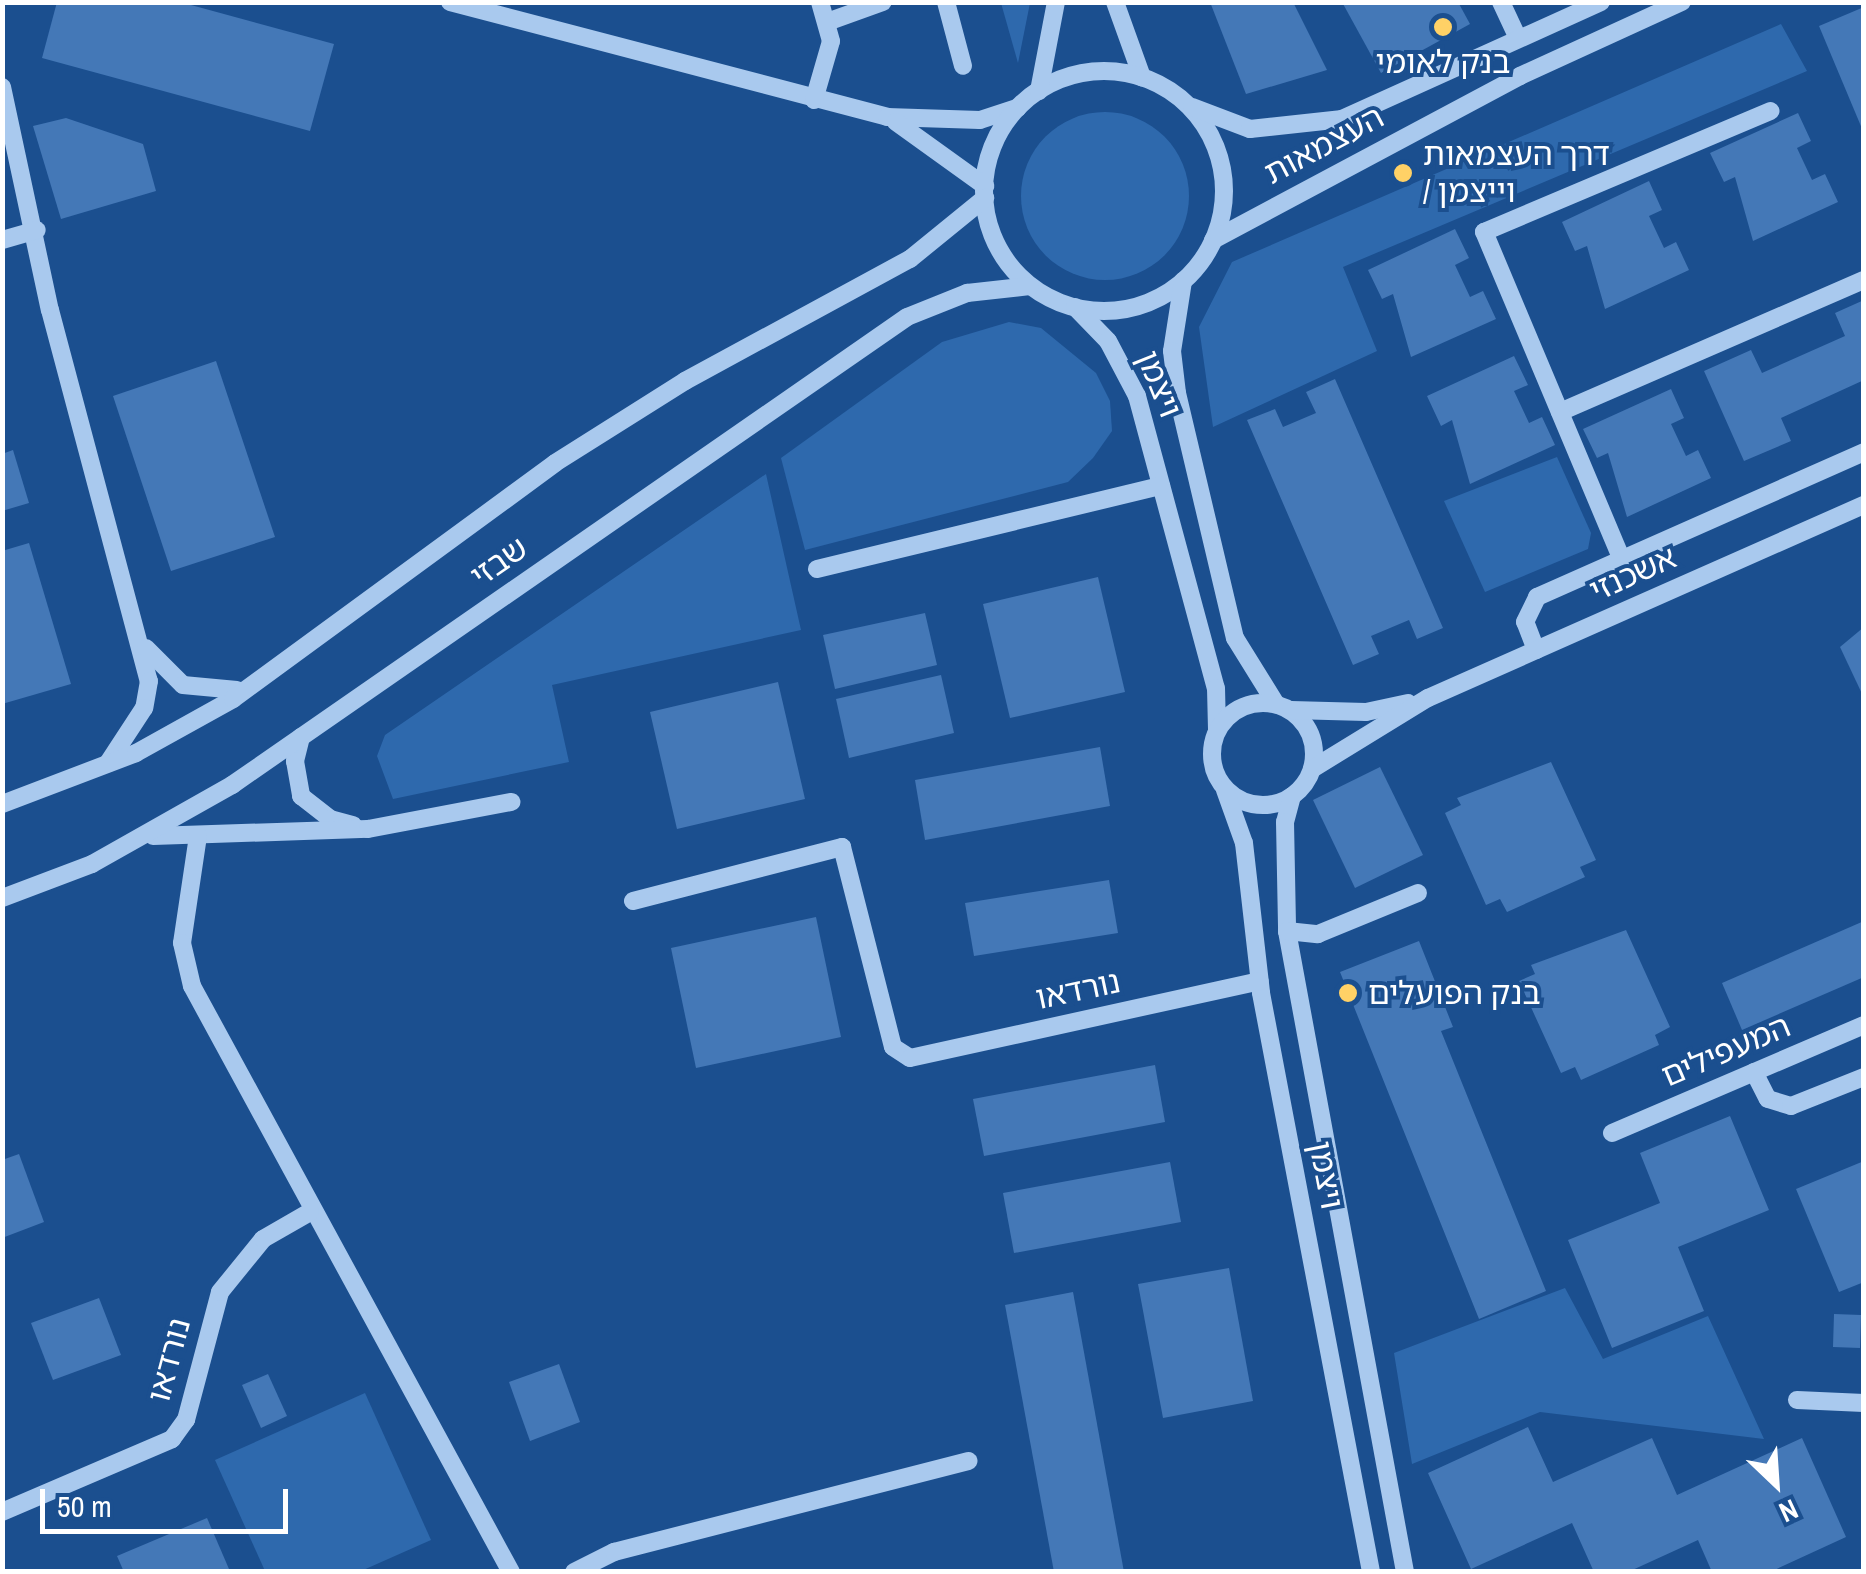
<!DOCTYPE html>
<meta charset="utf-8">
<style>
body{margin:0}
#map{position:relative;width:1866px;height:1574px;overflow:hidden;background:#1b4f8f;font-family:"Archivo Narrow","Noto Sans Hebrew",sans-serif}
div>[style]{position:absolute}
.green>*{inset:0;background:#2e69ad}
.round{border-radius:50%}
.building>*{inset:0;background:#4478b7}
.minor>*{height:18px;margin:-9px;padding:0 9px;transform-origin:9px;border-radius:9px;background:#a9c9ee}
.minor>.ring{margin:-9px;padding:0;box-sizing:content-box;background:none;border:18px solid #a9c9ee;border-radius:50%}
.dots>*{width:28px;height:28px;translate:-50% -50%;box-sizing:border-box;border:5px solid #1b4f8f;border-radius:50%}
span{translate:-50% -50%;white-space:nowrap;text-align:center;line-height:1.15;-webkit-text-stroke:8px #1b4f8f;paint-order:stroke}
.poi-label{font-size:32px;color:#fff}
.left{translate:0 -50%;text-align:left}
.street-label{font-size:32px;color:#fff}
.frame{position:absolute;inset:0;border:5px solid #fff;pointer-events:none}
.north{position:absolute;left:1726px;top:1434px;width:100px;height:100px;-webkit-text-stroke:8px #1b4f8f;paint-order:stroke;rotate:155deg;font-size:28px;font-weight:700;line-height:40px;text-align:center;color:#fff}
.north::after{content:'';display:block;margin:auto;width:35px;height:45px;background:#fff;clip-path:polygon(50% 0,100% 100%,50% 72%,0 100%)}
.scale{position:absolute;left:40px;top:1489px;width:248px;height:45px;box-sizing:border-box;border:5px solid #fff;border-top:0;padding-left:12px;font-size:30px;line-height:35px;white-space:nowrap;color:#fff;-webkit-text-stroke:8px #1b4f8f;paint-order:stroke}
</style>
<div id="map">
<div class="green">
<div style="clip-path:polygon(1001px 3px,1030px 3px,1018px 63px)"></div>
<div style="clip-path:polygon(1781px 24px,1807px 71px,1343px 267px,1377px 351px,1213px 427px,1199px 327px,1232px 262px)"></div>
<div class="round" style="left:1021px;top:112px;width:168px;height:168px"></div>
<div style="clip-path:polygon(1009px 322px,1041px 328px,1096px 373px,1110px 401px,1112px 431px,1093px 458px,1068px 482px,805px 550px,781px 458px,942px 342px)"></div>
<div style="clip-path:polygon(1557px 457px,1591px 533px,1588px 549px,1485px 592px,1444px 501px)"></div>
<div style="clip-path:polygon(766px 474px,801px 630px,552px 685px,569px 762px,393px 799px,377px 756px,385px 735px)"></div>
<div style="clip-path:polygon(1565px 1288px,1603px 1359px,1708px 1316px,1764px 1439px,1540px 1412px,1412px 1464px,1394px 1353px)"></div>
<div style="clip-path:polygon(365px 1393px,431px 1540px,361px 1571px,265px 1571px,215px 1460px)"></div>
</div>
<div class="building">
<div style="clip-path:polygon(57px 2px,180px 2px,334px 44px,310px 131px,42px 58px)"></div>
<div style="clip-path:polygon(1210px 2px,1293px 2px,1327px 70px,1246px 94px)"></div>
<div style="clip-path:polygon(1342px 2px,1458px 2px,1470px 24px,1381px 73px)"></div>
<div style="clip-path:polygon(1864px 7px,1864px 131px,1863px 131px,1819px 26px)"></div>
<div style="clip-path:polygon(1798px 113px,1811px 141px,1797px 148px,1812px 180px,1825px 174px,1838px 202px,1753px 241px,1735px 177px,1724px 182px,1710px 153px)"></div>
<div style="clip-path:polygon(66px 118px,143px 144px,156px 191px,61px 219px,33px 126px)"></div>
<div style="clip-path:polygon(1649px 181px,1662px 210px,1649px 216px,1664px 248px,1676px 242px,1689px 270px,1605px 309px,1587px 246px,1575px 251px,1562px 222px)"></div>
<div style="clip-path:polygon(1455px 229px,1469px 258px,1455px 265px,1470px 297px,1483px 291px,1496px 319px,1411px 357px,1393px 294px,1382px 299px,1368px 270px)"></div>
<div style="clip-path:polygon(1864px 300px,1864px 380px,1781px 418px,1791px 441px,1744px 461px,1704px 371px,1751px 350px,1762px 373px,1845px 336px,1835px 313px)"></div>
<div style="clip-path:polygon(1514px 356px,1528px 385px,1514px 391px,1529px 423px,1542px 417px,1555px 445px,1470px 484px,1452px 420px,1441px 426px,1427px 396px)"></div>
<div style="clip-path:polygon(216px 361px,275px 537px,171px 571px,113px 396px)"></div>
<div style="clip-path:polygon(1335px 379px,1443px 628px,1417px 639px,1409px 620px,1371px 636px,1379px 654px,1353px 665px,1247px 420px,1275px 409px,1283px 427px,1316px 413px,1306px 392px)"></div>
<div style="clip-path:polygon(1671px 389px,1684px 418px,1671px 424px,1686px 456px,1698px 450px,1711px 478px,1627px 517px,1608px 453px,1597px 458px,1583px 429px)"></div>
<div style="clip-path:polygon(13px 450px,29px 503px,2px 511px,2px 454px)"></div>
<div style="clip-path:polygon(29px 543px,71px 684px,2px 704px,2px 551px)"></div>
<div style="clip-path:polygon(1098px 577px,1125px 692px,1010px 718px,983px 604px)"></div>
<div style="clip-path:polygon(925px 613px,937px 665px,835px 689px,823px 635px)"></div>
<div style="clip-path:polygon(1864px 627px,1864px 698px,1840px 647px)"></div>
<div style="clip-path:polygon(941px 675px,954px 733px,849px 758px,836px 699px)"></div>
<div style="clip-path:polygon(778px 682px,805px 799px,677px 829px,650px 712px)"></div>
<div style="clip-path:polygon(1100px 747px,1110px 806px,925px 840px,915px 780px)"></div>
<div style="clip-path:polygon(1551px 762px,1596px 860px,1580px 867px,1585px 877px,1507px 912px,1500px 899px,1486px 905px,1445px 813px,1461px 805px,1457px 798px)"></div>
<div style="clip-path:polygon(1380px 767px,1423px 855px,1355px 888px,1313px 800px)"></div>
<div style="clip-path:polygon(1109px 880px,1118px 933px,974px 956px,965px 903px)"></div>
<div style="clip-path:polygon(816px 917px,841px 1037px,696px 1068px,671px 948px)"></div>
<div style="clip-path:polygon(1864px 921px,1864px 977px,1742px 1030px,1722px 983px)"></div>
<div style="clip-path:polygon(1626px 930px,1670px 1027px,1655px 1035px,1659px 1045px,1581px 1080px,1575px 1067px,1561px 1073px,1519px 981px,1535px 974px,1531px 965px)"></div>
<div style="clip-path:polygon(1419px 941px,1453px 1027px,1441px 1031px,1546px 1291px,1479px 1319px,1340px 972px)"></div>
<div style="clip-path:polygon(1155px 1065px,1165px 1122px,984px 1156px,973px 1099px)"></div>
<div style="clip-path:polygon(1730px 1116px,1769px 1210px,1678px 1247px,1704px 1311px,1612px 1348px,1568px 1240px,1660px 1203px,1640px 1153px)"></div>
<div style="clip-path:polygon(19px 1154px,44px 1222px,2px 1238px,2px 1160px)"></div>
<div style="clip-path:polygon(1864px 1161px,1864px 1282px,1839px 1292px,1796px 1189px)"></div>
<div style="clip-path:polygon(1170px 1162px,1181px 1222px,1014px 1253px,1003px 1193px)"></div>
<div style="clip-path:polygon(1229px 1268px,1253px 1401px,1163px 1418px,1138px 1284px)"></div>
<div style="clip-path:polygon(1073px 1292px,1124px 1572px,1054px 1572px,1005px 1305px)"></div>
<div style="clip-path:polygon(99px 1298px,121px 1355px,53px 1380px,31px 1323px)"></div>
<div style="clip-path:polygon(1834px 1314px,1861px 1315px,1860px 1348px,1833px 1347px)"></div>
<div style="clip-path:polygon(559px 1364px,580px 1422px,530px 1441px,509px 1382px)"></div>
<div style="clip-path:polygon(268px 1374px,287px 1416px,261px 1428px,242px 1385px)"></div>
<div style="clip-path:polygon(1528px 1427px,1553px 1482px,1652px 1438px,1677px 1495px,1802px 1438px,1846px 1537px,1770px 1572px,1712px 1572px,1698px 1540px,1628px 1572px,1594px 1572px,1572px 1523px,1471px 1569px,1428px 1473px)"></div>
<div style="clip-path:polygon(207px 1518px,229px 1569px,124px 1572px,117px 1556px)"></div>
</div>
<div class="minor">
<div style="left:450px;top:2px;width:452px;rotate:14.7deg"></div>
<div style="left:887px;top:117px;width:93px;rotate:1.8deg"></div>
<div style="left:980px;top:120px;width:40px;rotate:-18deg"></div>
<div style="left:946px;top:2px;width:66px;rotate:75.1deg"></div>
<div style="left:1115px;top:2px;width:80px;rotate:70.2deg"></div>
<div style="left:1501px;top:2px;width:40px;rotate:65deg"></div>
<div style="left:827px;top:22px;width:59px;rotate:-19.7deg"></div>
<div class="ring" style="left:984px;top:71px;width:222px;height:222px"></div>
<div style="left:2px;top:87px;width:228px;rotate:77.9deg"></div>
<div style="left:50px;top:310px;width:384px;rotate:75.1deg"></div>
<div style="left:149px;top:681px;width:27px;rotate:100deg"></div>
<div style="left:144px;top:708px;width:66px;rotate:123.2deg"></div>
<div style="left:1039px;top:91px;width:91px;rotate:-79.2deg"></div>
<div style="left:814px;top:100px;width:61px;rotate:-73.9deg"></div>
<div style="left:831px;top:41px;width:41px;rotate:-105.8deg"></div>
<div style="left:1192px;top:107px;width:62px;rotate:20.8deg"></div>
<div style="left:1250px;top:129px;width:93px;rotate:-6.2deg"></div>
<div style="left:1342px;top:119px;width:284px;rotate:-24.3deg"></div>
<div style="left:896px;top:122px;width:110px;rotate:35.7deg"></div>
<div style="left:2px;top:240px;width:36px;rotate:-16deg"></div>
<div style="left:1213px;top:240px;width:348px;rotate:-28.1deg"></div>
<div style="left:1520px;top:76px;width:178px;rotate:-24.6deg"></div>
<div style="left:1183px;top:281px;width:71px;rotate:98.9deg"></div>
<div style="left:1172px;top:351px;width:42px;rotate:83.2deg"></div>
<div style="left:1177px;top:393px;width:252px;rotate:76.7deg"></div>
<div style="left:1235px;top:638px;width:78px;rotate:58.2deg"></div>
<div style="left:1075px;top:307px;width:47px;rotate:45.9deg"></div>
<div style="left:1108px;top:341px;width:62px;rotate:62.2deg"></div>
<div style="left:1137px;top:396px;width:302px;rotate:74.9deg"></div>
<div style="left:1216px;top:688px;width:42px;rotate:88.6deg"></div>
<div style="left:1560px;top:412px;width:331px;rotate:-23.5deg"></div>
<div style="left:1622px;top:560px;width:356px;rotate:-112.8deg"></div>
<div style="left:1484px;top:232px;width:311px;rotate:-22.9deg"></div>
<div style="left:817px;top:569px;width:354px;rotate:-13.6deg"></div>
<div style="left:146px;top:648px;width:52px;rotate:45deg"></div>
<div style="left:183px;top:685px;width:54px;rotate:5.3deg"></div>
<div style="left:1536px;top:650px;width:30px;rotate:-111deg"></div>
<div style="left:1525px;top:622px;width:28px;rotate:-64deg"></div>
<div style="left:1537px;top:597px;width:358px;rotate:-23.9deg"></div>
<div class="ring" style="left:1212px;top:703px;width:84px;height:84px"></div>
<div style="left:1291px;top:710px;width:75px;rotate:1.5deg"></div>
<div style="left:1366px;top:712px;width:43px;rotate:-12.1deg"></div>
<div style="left:301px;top:737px;width:25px;rotate:104deg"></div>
<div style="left:295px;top:761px;width:36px;rotate:80deg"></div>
<div style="left:301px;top:796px;width:37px;rotate:38deg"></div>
<div style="left:330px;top:819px;width:24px;rotate:15deg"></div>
<div style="left:1312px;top:769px;width:136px;rotate:-31.5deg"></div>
<div style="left:1428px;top:698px;width:477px;rotate:-23.9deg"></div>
<div style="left:1225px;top:790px;width:56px;rotate:70.3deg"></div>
<div style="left:1244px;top:843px;width:151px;rotate:83.5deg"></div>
<div style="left:1261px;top:993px;width:589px;rotate:79.24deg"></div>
<div style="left:1292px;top:796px;width:27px;rotate:105deg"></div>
<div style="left:1285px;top:822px;width:109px;rotate:88.9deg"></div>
<div style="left:1287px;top:931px;width:652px;rotate:79.57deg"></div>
<div style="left:2px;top:804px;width:143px;rotate:-20.8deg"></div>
<div style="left:136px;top:753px;width:111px;rotate:-29.1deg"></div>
<div style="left:233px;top:699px;width:399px;rotate:-36.2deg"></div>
<div style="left:555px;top:463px;width:154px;rotate:-32.2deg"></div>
<div style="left:685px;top:381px;width:256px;rotate:-28.5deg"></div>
<div style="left:910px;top:259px;width:97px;rotate:-39.1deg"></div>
<div style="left:153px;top:836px;width:215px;rotate:-1.9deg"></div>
<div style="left:368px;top:829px;width:146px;rotate:-10.7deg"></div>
<div style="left:198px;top:836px;width:108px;rotate:98.5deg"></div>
<div style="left:182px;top:943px;width:44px;rotate:76.9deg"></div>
<div style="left:192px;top:986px;width:667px;rotate:61.44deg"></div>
<div style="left:2px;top:898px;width:96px;rotate:-20.7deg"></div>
<div style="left:92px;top:864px;width:161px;rotate:-29.4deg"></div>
<div style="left:232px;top:785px;width:821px;rotate:-34.73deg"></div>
<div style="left:907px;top:317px;width:65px;rotate:-21.8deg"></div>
<div style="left:967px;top:293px;width:63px;rotate:-6.3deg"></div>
<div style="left:633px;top:901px;width:216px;rotate:-14.5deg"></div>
<div style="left:842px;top:847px;width:206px;rotate:75.7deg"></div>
<div style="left:893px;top:1047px;width:20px;rotate:33deg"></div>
<div style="left:910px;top:1058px;width:358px;rotate:-12.4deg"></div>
<div style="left:1287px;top:931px;width:31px;rotate:6deg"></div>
<div style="left:1318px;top:934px;width:108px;rotate:-22.3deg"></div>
<div style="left:1754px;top:1072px;width:30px;rotate:63deg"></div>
<div style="left:1768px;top:1099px;width:24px;rotate:17deg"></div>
<div style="left:1791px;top:1106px;width:79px;rotate:-21.7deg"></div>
<div style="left:1612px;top:1133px;width:274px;rotate:-23.2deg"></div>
<div style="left:1797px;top:1400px;width:67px;rotate:2.6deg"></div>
<div style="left:2px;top:1512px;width:185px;rotate:-23.2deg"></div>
<div style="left:172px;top:1439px;width:24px;rotate:-54deg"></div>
<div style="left:186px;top:1420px;width:132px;rotate:-75.1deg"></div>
<div style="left:220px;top:1292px;width:68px;rotate:-50.9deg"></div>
<div style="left:263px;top:1239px;width:54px;rotate:-29.9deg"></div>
<div style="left:574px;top:1572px;width:45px;rotate:-26.6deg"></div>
<div style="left:614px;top:1552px;width:366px;rotate:-14.4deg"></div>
</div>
<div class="dots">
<div style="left:1443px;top:27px;background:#ffd166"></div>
<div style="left:1403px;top:173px;background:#ffd166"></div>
<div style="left:1348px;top:993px;background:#ffd166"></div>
</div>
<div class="poi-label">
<span style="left:1443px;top:62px">בנק לאומי</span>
<span class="left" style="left:1423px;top:173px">דרך העצמאות<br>/ וייצמן</span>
<span class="left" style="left:1368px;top:993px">בנק הפועלים</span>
</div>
<div class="street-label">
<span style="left:1324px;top:145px;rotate:-28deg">העצמאות</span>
<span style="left:1159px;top:384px;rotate:68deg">ויצמן</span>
<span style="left:499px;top:562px;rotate:-35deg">שבזי</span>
<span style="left:1633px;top:574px;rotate:-24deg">אשכנזי</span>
<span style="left:1078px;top:990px;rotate:-12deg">נורדאו</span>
<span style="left:1726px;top:1051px;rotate:-23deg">המעפילים</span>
<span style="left:1326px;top:1175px;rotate:79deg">ויצמן</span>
<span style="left:169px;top:1360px;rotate:-75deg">נורדאו</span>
</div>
<div class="frame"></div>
<div class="north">N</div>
<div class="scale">50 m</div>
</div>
